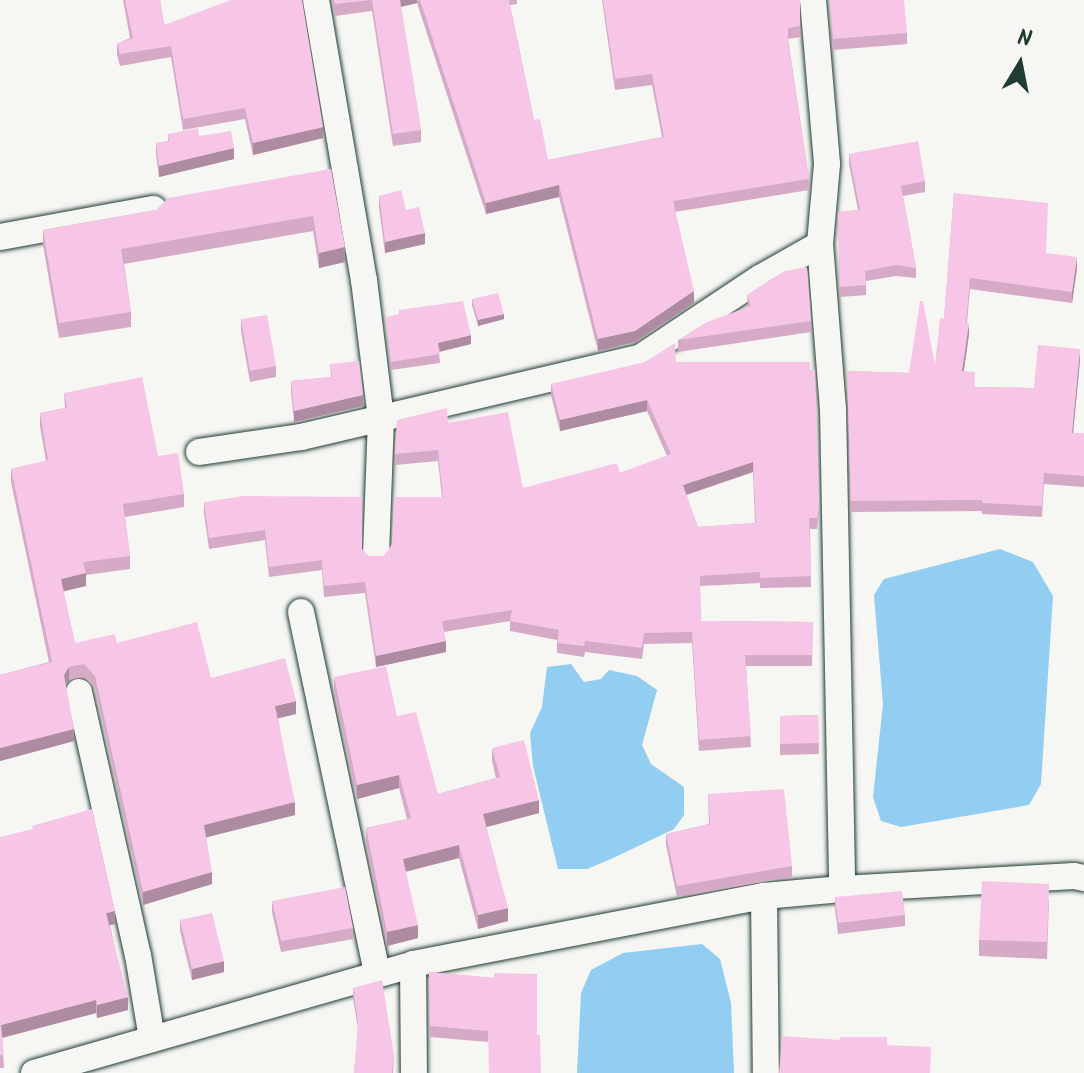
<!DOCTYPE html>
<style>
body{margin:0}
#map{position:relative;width:1084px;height:1073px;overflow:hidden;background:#f6f6f2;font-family:Kalam,sans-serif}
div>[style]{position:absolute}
.water>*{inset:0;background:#92cdf2}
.roads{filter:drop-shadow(0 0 2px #1f3d34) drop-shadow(0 0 2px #1f3d34)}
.minor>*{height:26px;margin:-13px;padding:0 13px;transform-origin:13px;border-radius:13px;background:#f6f6f2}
.wall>*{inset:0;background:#d4aac6}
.shaded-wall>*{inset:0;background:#ad8ba1}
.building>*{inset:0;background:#f7c6e6}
span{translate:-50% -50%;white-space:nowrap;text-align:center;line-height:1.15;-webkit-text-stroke:6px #f6f6f2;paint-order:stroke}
.north{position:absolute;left:980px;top:24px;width:80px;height:80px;-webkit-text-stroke:6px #f6f6f2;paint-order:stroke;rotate:10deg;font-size:22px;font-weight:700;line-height:32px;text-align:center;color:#1f3d34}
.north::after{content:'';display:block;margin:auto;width:28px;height:36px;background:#1f3d34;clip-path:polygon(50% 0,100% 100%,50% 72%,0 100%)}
</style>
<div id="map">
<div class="water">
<div style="clip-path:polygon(1000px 549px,1033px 562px,1053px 596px,1041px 784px,1029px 805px,901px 827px,881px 821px,873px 797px,883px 704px,874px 595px,884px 579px)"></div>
<div style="clip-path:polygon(571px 664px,584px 682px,601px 679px,609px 670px,637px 676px,657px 690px,642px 745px,651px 764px,684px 787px,684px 815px,674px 829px,611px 859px,587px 869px,558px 869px,533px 766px,530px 733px,542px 707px,547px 667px)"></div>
<div style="clip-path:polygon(702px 944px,720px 959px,731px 1003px,734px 1073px,577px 1073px,581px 993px,591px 970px,623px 953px)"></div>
</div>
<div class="roads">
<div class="minor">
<div style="left:316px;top:0;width:284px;rotate:80.3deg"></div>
<div style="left:364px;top:280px;width:139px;rotate:83deg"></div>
<div style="left:381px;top:418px;width:135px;rotate:92.1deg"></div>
<div style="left:813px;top:0;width:165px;rotate:85.1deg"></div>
<div style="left:827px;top:164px;width:80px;rotate:95deg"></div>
<div style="left:820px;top:244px;width:165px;rotate:85.5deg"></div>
<div style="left:833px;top:408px;width:481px;rotate:88.9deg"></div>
<div style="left:0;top:237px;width:156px;rotate:-10.4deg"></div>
<div style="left:199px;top:452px;width:103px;rotate:-8.4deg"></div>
<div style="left:301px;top:437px;width:349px;rotate:-13.2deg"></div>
<div style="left:641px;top:357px;width:143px;rotate:-33.6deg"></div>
<div style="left:760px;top:278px;width:69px;rotate:-29.5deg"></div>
<div style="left:301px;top:612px;width:370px;rotate:78.1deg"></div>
<div style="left:79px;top:692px;width:270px;rotate:77.4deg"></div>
<div style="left:138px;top:955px;width:85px;rotate:80.5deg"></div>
<div style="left:764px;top:896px;width:177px;rotate:89.4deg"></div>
<div style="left:413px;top:964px;width:109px;rotate:89.5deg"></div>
<div style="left:34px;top:1073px;width:394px;rotate:-16deg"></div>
<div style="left:413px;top:964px;width:358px;rotate:-11deg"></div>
<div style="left:764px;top:896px;width:78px;rotate:-5.1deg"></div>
<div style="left:842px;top:889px;width:232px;rotate:-3.2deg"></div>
<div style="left:1074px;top:876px;width:10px;rotate:11deg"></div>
</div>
</div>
<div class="wall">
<div style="clip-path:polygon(123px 0,160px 0,164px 25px,323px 138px,253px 155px,245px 119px,183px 130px,171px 57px,120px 66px,117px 55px,117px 44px,130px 38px)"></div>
<div style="clip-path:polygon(332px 0,517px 0,517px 4px,510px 5px,534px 120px,548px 160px,662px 137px,652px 85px,615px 90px,602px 0,800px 0,800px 37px,788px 39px,809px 179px,809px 190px,675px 212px,694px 303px,635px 342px,598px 351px,559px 197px,486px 214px,417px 3px,401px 7px,421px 130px,421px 142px,393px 146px,372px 11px,335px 16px)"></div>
<div style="clip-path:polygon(830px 0,907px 33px,907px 44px,833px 50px)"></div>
<div style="clip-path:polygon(168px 134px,199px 136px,234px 159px,159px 177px,156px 154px,156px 143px,168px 141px)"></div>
<div style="clip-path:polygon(849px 154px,925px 181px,925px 192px,903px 196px,916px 268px,916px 278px,896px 276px,866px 281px,866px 295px,840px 297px,838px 212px,858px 210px,849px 164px)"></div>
<div style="clip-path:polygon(331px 169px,345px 262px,319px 268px,313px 231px,124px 264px,131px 312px,131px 327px,59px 338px,43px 245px,43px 230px,156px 210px)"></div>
<div style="clip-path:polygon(954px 193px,1046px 253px,1077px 268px,1072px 303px,970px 289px,967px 322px,969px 334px,964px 371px,975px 387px,1034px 388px,1080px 360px,1073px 433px,1084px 433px,1084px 487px,1044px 484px,1042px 517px,982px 514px,982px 511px,851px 512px,847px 371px,909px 373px,935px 365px,944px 319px)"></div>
<div style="clip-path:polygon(379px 196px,406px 210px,425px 244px,385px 253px,379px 207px)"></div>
<div style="clip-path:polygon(747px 295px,811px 321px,811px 332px,678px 352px,678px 340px,748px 307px)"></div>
<div style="clip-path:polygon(472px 299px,504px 319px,478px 326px,472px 305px)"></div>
<div style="clip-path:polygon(386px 317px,471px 344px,439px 352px,440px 363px,391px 370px)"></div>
<div style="clip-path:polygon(241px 319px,276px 366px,276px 377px,250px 382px,241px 331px)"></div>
<div style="clip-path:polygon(evenodd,676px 362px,819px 512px,817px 529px,810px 529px,811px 587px,760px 588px,760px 583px,700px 586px,701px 621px,813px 622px,812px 666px,746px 666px,751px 747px,699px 751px,692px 643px,644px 644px,642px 659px,585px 652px,584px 657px,557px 653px,557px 640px,510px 631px,510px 621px,444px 632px,446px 652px,376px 667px,365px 593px,324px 597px,322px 570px,269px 577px,265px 540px,209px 549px,204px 513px,204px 502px,362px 549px,368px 556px,384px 556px,442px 497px,438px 461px,395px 465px,397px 420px,448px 423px,523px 488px,620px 473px,667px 456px,647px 411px,560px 431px,551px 395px,551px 384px,676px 362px,753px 472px,755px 523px,698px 527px,686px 495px,753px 472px)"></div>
<div style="clip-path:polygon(330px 364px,363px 406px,294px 422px,291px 392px,291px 381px,331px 377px)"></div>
<div style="clip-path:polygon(64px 393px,158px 456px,184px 494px,184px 507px,125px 517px,130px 556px,130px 569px,86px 575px,86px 586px,63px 591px,75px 643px,117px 643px,211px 678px,296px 714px,278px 718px,295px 815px,206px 837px,212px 884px,143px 905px,95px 688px,84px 677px,69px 680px,65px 685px,74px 741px,0 761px,0 675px,49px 662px,11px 482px,11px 469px,46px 461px,40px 426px,40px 413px,65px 408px)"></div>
<div style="clip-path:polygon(334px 677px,397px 716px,438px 794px,496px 778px,492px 761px,492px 748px,539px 813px,486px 827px,508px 921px,478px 929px,459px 858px,406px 872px,418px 938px,387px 946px,366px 842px,366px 828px,407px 819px,399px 788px,357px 799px,334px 691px)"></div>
<div style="clip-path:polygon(818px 715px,819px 754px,780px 755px,780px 716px)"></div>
<div style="clip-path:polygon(708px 794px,792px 866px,792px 877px,677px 897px,666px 845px,666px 834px,709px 824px)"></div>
<div style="clip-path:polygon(0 837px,115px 924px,110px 925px,128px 1010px,97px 1018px,96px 1013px,2px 1038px,4px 1068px,0 1068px)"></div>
<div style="clip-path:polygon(835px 897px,905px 915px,905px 926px,838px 934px,835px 909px)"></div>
<div style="clip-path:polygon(1049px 900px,1047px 959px,979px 956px,979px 940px)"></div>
<div style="clip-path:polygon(272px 901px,353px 928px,353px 939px,281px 952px,272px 912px)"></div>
<div style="clip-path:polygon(180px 920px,224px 972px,192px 980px,180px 931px)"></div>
<div style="clip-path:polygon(429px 972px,494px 978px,488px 1042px,430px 1037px)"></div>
<div style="clip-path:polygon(353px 988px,394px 1055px,393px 1073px,354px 1073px,358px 1029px,353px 998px)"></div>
</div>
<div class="shaded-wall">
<div style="clip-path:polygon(400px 0,417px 0,417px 3px,400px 7px)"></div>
<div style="clip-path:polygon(323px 127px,323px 138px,253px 155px,253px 143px)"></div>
<div style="clip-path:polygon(234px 148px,234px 159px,159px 177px,159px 166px)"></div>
<div style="clip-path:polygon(559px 185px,559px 197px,486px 214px,486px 203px)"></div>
<div style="clip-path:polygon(425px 233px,425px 244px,385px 253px,385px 242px)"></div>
<div style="clip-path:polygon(345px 247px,345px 262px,319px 268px,319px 253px)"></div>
<div style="clip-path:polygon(1077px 257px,1077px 268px,1072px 303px,1072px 292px)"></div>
<div style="clip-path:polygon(694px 291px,694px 303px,635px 342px,598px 351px,598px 339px)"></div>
<div style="clip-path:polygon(504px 314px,504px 319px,478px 326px,478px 320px)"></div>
<div style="clip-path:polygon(969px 323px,969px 334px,962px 382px,962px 371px)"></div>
<div style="clip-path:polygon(471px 335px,471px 344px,438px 352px,438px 343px)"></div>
<div style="clip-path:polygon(1080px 349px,1080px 360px,1072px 444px,1072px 433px)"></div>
<div style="clip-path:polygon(363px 395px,363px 406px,294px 422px,294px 411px)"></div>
<div style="clip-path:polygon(647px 400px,647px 411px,560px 431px,560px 420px)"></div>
<div style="clip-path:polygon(753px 462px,753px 472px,683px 496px,683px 485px)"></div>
<div style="clip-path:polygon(86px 573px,86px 586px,61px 592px,61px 579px)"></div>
<div style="clip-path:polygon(446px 641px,446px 652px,376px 667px,376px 656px)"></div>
<div style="clip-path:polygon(69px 667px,69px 680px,64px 688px,64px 675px)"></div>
<div style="clip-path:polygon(296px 701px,296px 714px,275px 719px,275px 706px)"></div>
<div style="clip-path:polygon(74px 729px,74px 741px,0 761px,0 748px)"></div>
<div style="clip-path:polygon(399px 775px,399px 788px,357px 799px,357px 785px)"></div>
<div style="clip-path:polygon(539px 800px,539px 813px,483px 828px,483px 814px)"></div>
<div style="clip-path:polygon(295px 802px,295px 815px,204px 838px,204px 825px)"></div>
<div style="clip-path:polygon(459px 845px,459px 858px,403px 872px,403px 859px)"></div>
<div style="clip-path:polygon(212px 872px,212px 884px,143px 905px,143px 892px)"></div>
<div style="clip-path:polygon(508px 908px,508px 921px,478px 929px,478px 915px)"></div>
<div style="clip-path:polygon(115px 911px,115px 924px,106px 926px,106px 913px)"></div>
<div style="clip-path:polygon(418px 925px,418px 938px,387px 946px,387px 932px)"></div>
<div style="clip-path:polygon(224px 961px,224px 972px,192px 980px,192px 969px)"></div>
<div style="clip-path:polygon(128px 997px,128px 1010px,97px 1018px,97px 1005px)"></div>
<div style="clip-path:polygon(96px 1000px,96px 1013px,1px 1038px,1px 1025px)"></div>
</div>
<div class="building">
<div style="clip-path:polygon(125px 0,160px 0,164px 25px,231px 0,302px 0,323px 127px,253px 143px,245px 108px,183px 119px,171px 46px,120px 54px,117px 44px,133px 38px)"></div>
<div style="clip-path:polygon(334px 0,371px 0,335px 4px)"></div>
<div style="clip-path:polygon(372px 0,400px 0,421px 130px,393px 134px)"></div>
<div style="clip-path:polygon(420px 0,509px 0,534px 120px,540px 119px,548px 160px,664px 137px,652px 74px,615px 79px,603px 0,800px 0,800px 26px,788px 28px,788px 42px,809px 179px,673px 201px,694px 291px,635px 331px,598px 339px,559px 185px,486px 203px)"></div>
<div style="clip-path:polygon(830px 0,904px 0,907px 33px,833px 39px)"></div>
<div style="clip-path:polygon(198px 128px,199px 136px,231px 131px,234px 148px,159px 166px,156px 143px,169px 141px,168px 134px)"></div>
<div style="clip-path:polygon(918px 141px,925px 181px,901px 186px,916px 268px,896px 265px,865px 271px,866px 285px,840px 287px,838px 212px,860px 210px,849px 154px)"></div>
<div style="clip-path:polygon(331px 169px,345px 247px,319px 253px,313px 216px,121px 249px,131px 312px,59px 323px,43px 230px,156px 210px,168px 198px)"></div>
<div style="clip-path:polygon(401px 190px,406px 210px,419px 207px,425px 233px,385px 242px,379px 196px)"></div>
<div style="clip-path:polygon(954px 193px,1048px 203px,1046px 253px,1077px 257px,1072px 292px,970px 278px,966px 322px,969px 323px,962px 371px,975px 372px,974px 387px,1034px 388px,1038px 345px,1080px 349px,1072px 433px,1084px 433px,1084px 476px,1044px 473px,1042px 506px,982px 503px,982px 500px,851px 501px,847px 371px,909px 373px,920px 301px,923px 301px,935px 365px,940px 318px,944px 319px)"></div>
<div style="clip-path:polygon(807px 267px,811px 321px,678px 340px,707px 322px,751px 306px,747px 295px,768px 281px,785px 271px)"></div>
<div style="clip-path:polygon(498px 293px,504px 314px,478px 320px,472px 299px)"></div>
<div style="clip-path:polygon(463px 301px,471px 335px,438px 343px,440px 354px,391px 362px,386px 317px,399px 314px,399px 310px)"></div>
<div style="clip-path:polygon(267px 315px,276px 366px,250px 371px,241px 319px)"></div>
<div style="clip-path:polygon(evenodd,675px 343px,676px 362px,810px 362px,810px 370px,815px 370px,819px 502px,817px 518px,809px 518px,811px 576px,760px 578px,760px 572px,700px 576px,701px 621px,813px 622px,812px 655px,745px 655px,751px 736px,699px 740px,692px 632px,644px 633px,642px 648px,585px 641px,584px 646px,557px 643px,559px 630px,510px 621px,512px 610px,442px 621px,446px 641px,376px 656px,365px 582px,324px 586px,322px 560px,269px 567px,265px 530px,209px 538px,204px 502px,244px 496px,362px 497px,362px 549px,368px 556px,384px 556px,392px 544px,394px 497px,443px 497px,438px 450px,395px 454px,397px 420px,447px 408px,448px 423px,508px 412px,523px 488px,617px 463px,620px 473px,671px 454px,647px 400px,560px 420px,551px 384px,645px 362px,675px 343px,753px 462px,756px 523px,698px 527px,683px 485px,753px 462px)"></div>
<div style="clip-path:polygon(359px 361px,363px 395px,294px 411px,291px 381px,332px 377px,330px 364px)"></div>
<div style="clip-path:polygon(142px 377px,158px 456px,178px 453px,184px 494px,123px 504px,130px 556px,83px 562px,86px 573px,61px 579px,75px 643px,115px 634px,117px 643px,197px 622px,211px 678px,285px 658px,296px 701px,275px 706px,295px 802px,204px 825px,212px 872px,143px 892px,95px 676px,84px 664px,69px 667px,64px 675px,74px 729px,0 748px,0 675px,52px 662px,11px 469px,48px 460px,40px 413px,67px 408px,64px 393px)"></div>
<div style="clip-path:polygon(386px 666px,397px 716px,416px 712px,438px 794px,500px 777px,492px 748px,524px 740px,539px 800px,483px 814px,508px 908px,478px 915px,459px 845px,403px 859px,418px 925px,387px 932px,366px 828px,411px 818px,399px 775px,357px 785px,334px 677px)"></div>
<div style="clip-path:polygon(818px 715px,819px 743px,780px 744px,780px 716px)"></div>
<div style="clip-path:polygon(784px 789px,792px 866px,677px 886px,666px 834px,710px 824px,708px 794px)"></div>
<div style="clip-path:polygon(92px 809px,115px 911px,106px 913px,128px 997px,97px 1005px,96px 1000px,1px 1025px,4px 1055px,0 1055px,0 837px,33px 829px,32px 826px)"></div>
<div style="clip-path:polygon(982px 881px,1049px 884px,1047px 942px,979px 940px)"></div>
<div style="clip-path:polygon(345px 887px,353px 928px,281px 941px,272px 901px)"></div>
<div style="clip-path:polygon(902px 891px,905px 915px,838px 923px,835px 897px)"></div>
<div style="clip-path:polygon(212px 913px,224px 961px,192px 969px,180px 920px)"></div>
<div style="clip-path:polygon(429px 972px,494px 978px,494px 973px,537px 974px,537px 1035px,540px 1035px,541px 1073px,489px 1073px,488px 1031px,430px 1026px)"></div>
<div style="clip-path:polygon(382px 980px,394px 1055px,392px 1073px,354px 1073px,358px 1023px,353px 988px)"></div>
<div style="clip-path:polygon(782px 1036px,840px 1040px,840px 1037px,887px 1037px,887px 1045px,931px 1047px,930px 1073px,779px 1073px)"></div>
</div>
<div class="north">N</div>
</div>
